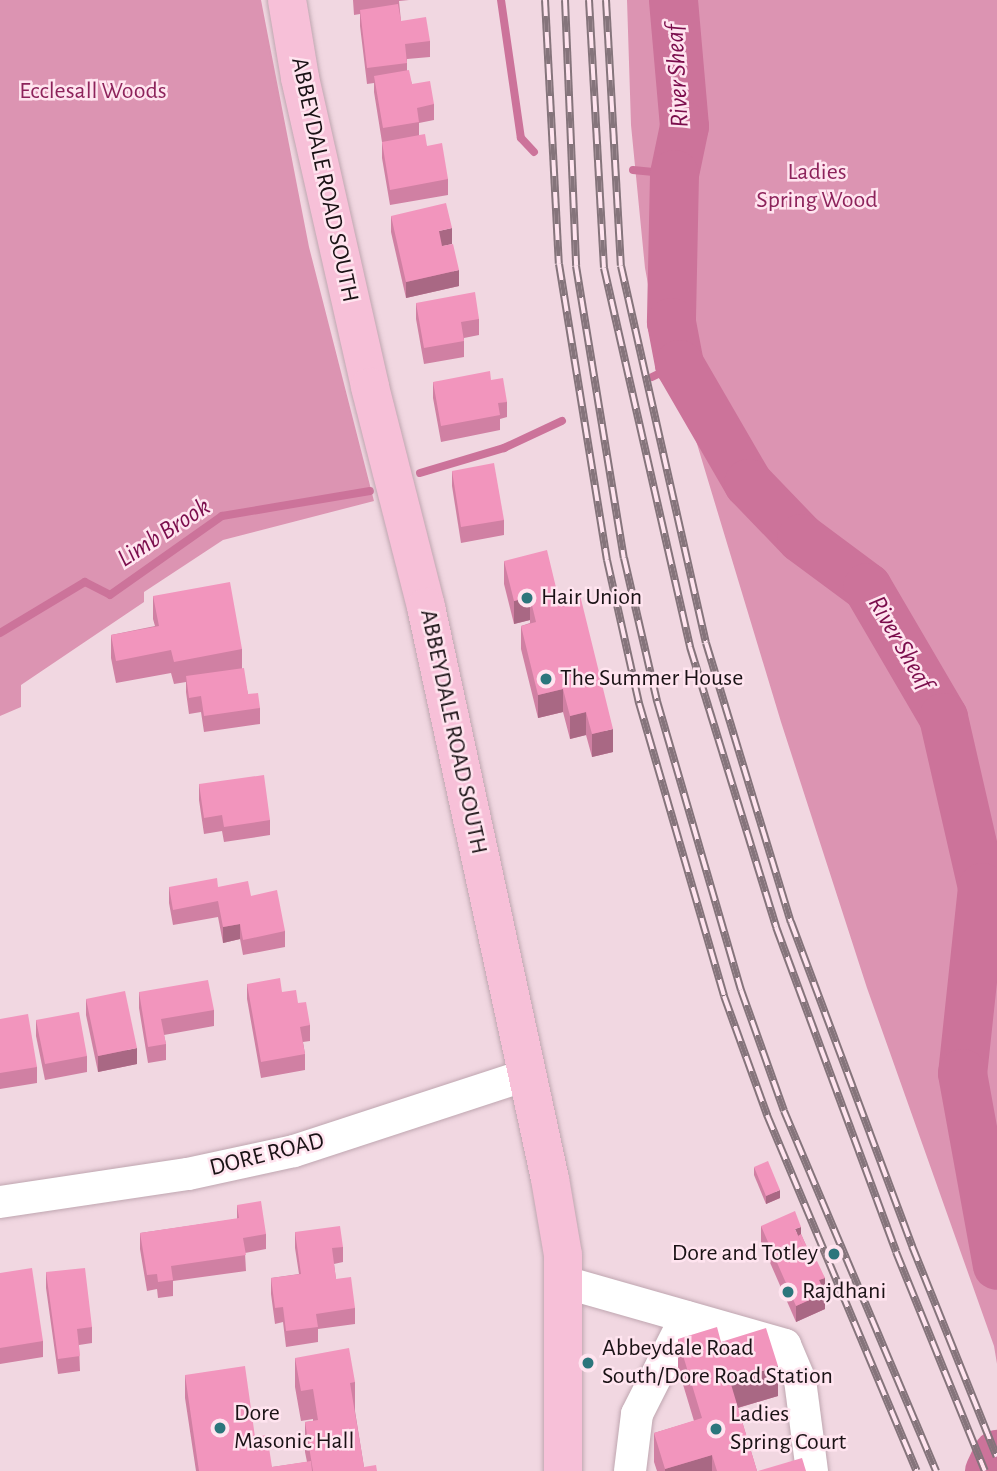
<!DOCTYPE html>
<style>
body{margin:0}
#map{position:relative;width:997px;height:1471px;overflow:hidden;background:#f1d7e1;font-family:"Alegreya Sans",sans-serif}
div>[style]{position:absolute}
.green>*{inset:0;background:#dc94b2}
.stream>*{height:8px;margin:-4px;padding:0 4px;transform-origin:4px;border-radius:4px;background:#cc739a}
.river>*{height:49px;margin:-24.5px;padding:0 24.5px;transform-origin:24.5px;border-radius:24.5px;background:#cc739a}
.roads{filter:drop-shadow(0 0 2px #bfa6b0) drop-shadow(0 0 2px #bfa6b0)}
.minor>*{height:32px;margin:-16px;padding:0 16px;transform-origin:16px;border-radius:16px;background:#fff}
.major>*{height:38px;margin:-19px;padding:0 19px;transform-origin:19px;border-radius:19px;background:#f7c0d8}
.rail>*{height:8px;margin-top:-4px;transform-origin:0;background:repeating-linear-gradient(90deg,#ffe4ef 0 16px,#85747b 0 32px);box-sizing:border-box;border-block:2px solid #85747b}
.wall>*{inset:0;background:#d080a3}
.shaded-wall>*{inset:0;background:#a96884}
.building>*{inset:0;background:#f295bd}
.dots>*{width:19px;height:19px;translate:-50% -50%;box-sizing:border-box;border:4px solid #ffe4ef;border-radius:50%}
span{translate:-50% -50%;white-space:nowrap;text-align:center;line-height:1.15;-webkit-text-stroke:5px #ffe4ef;paint-order:stroke}
.park-label{font-size:24px;color:#8d235b}
.street-label{font-size:24px;color:#1a1215}
.poi-label{font-size:24px;color:#1a1215}
.left{translate:0 -50%;text-align:left}
.right{translate:-100% -50%;text-align:right}
.water-label{font-size:26px;color:#7b0d4c;font-style:italic}
</style>
<div id="map">
<div class="green">
<div style="clip-path:polygon(0 0,261px 0,309px 247px,374px 501px,223px 540px,144px 592px,144px 602px,21px 685px,21px 707px,0 716px)"></div>
<div style="clip-path:polygon(627px 0,997px 0,997px 1364px,994px 1346px,867px 988px,781px 722px,691px 424px,664px 371px,645px 268px,631px 125px)"></div>
</div>
<div class="stream">
<div style="left:501px;top:0;width:139px;rotate:81.8deg"></div>
<div style="left:521px;top:138px;width:19px;rotate:47deg"></div>
<div style="left:633px;top:170px;width:41px;rotate:5.6deg"></div>
<div style="left:652px;top:377px;width:30px;rotate:-26deg"></div>
<div style="left:420px;top:473px;width:88px;rotate:-16.6deg"></div>
<div style="left:504px;top:448px;width:64px;rotate:-25deg"></div>
<div style="left:0;top:633px;width:99px;rotate:-31deg"></div>
<div style="left:85px;top:582px;width:28px;rotate:27deg"></div>
<div style="left:110px;top:595px;width:137px;rotate:-35.2deg"></div>
<div style="left:222px;top:516px;width:150px;rotate:-9.6deg"></div>
</div>
<div class="river">
<div style="left:673px;top:0;width:126px;rotate:85deg"></div>
<div style="left:684px;top:126px;width:49px;rotate:101.8deg"></div>
<div style="left:674px;top:174px;width:148px;rotate:91.2deg"></div>
<div style="left:671px;top:322px;width:43px;rotate:79.2deg"></div>
<div style="left:679px;top:364px;width:138px;rotate:59.9deg"></div>
<div style="left:748px;top:483px;width:76px;rotate:46.1deg"></div>
<div style="left:801px;top:538px;width:82px;rotate:36.6deg"></div>
<div style="left:867px;top:587px;width:151px;rotate:59.7deg"></div>
<div style="left:943px;top:717px;width:174px;rotate:77.1deg"></div>
<div style="left:982px;top:887px;width:187px;rotate:96.1deg"></div>
<div style="left:962px;top:1073px;width:195px;rotate:79.7deg"></div>
<div style="left:989px;top:1471px;width:19px;rotate:-65deg"></div>
</div>
<div class="roads">
<div class="minor">
<div style="left:0;top:1202px;width:190px;rotate:-8.5deg"></div>
<div style="left:188px;top:1174px;width:108px;rotate:-12.2deg"></div>
<div style="left:294px;top:1151px;width:245px;rotate:-18.1deg"></div>
<div style="left:564px;top:1282px;width:230px;rotate:15.9deg"></div>
<div style="left:785px;top:1345px;width:38px;rotate:67deg"></div>
<div style="left:800px;top:1380px;width:92px;rotate:82.5deg"></div>
<div style="left:630px;top:1471px;width:57px;rotate:-83deg"></div>
<div style="left:637px;top:1414px;width:109px;rotate:-63.2deg"></div>
</div>
<div class="major">
<div style="left:287px;top:0;width:79px;rotate:80.5deg"></div>
<div style="left:300px;top:78px;width:317px;rotate:77.2deg"></div>
<div style="left:370px;top:387px;width:227px;rotate:75.7deg"></div>
<div style="left:426px;top:607px;width:585px;rotate:77.77deg"></div>
<div style="left:550px;top:1179px;width:77px;rotate:80.3deg"></div>
<div style="left:563px;top:1255px;width:216px;rotate:90deg"></div>
</div>
</div>
<div class="rail">
<div style="left:545px;top:0;width:264px;rotate:87deg"></div>
<div style="left:559px;top:264px;width:300px;rotate:80.8deg"></div>
<div style="left:607px;top:560px;width:147px;rotate:77.4deg"></div>
<div style="left:639px;top:703px;width:305px;rotate:73.8deg"></div>
<div style="left:724px;top:996px;width:127px;rotate:70.1deg"></div>
<div style="left:767px;top:1115px;width:386px;rotate:67.2deg"></div>
<div style="left:565px;top:0;width:266px;rotate:87.6deg"></div>
<div style="left:576px;top:266px;width:296px;rotate:80.7deg"></div>
<div style="left:624px;top:558px;width:147px;rotate:77deg"></div>
<div style="left:657px;top:701px;width:301px;rotate:73.8deg"></div>
<div style="left:741px;top:990px;width:128px;rotate:70.4deg"></div>
<div style="left:784px;top:1111px;width:391px;rotate:67.1deg"></div>
<div style="left:589px;top:0;width:268px;rotate:86.8deg"></div>
<div style="left:604px;top:268px;width:389px;rotate:77.2deg"></div>
<div style="left:690px;top:647px;width:293px;rotate:72.9deg"></div>
<div style="left:776px;top:927px;width:346px;rotate:69.7deg"></div>
<div style="left:896px;top:1252px;width:236px;rotate:67.9deg"></div>
<div style="left:606px;top:0;width:266px;rotate:86.8deg"></div>
<div style="left:621px;top:266px;width:386px;rotate:77.3deg"></div>
<div style="left:706px;top:643px;width:292px;rotate:73.1deg"></div>
<div style="left:791px;top:922px;width:346px;rotate:69.5deg"></div>
<div style="left:912px;top:1246px;width:227px;rotate:68.1deg"></div>
</div>
<div class="wall">
<div style="clip-path:polygon(353px 0,409px 0,399px 1px,401px 21px,430px 41px,430px 57px,407px 59px,407px 70px,412px 84px,434px 104px,434px 120px,419px 123px,419px 135px,427px 146px,448px 179px,448px 195px,390px 205px,382px 158px,382px 142px,374px 92px,374px 83px,367px 84px,360px 26px,360px 14px,354px 15px)"></div>
<div style="clip-path:polygon(391px 216px,442px 246px,459px 286px,406px 298px,391px 232px)"></div>
<div style="clip-path:polygon(416px 303px,479px 319px,479px 335px,464px 338px,464px 357px,424px 364px,416px 319px)"></div>
<div style="clip-path:polygon(491px 380px,507px 402px,507px 417px,500px 419px,500px 430px,441px 442px,433px 398px,433px 382px)"></div>
<div style="clip-path:polygon(452px 471px,504px 520px,504px 535px,461px 543px,452px 486px)"></div>
<div style="clip-path:polygon(504px 561px,559px 600px,613px 752px,592px 757px,586px 735px,570px 739px,563px 712px,538px 718px,521px 649px,521px 626px,530px 623px,530px 620px,514px 624px,504px 584px)"></div>
<div style="clip-path:polygon(153px 596px,242px 649px,242px 668px,248px 694px,260px 708px,260px 724px,204px 732px,201px 712px,189px 714px,186px 692px,186px 682px,174px 684px,171px 673px,116px 683px,111px 658px,111px 635px,155px 626px,153px 619px)"></div>
<div style="clip-path:polygon(199px 784px,270px 820px,270px 835px,224px 842px,222px 831px,204px 834px,199px 800px)"></div>
<div style="clip-path:polygon(169px 887px,218px 887px,251px 896px,285px 931px,285px 947px,243px 955px,240px 939px,223px 943px,218px 917px,173px 925px,169px 903px)"></div>
<div style="clip-path:polygon(247px 984px,282px 992px,298px 1003px,310px 1025px,310px 1041px,303px 1042px,305px 1054px,305px 1070px,261px 1078px,247px 999px)"></div>
<div style="clip-path:polygon(139px 992px,214px 1010px,214px 1026px,164px 1035px,166px 1044px,166px 1060px,148px 1063px,139px 1008px)"></div>
<div style="clip-path:polygon(86px 999px,137px 1064px,98px 1072px,86px 1015px)"></div>
<div style="clip-path:polygon(0 1019px,37px 1067px,37px 1083px,0 1089px)"></div>
<div style="clip-path:polygon(36px 1020px,87px 1056px,87px 1072px,45px 1080px,36px 1036px)"></div>
<div style="clip-path:polygon(754px 1167px,780px 1198px,766px 1204px,754px 1175px)"></div>
<div style="clip-path:polygon(237px 1205px,266px 1234px,266px 1249px,245px 1253px,246px 1271px,173px 1281px,173px 1296px,158px 1298px,157px 1289px,147px 1291px,140px 1249px,140px 1233px,237px 1219px)"></div>
<div style="clip-path:polygon(761px 1226px,801px 1234px,814px 1263px,825px 1278px,825px 1309px,796px 1322px,761px 1242px)"></div>
<div style="clip-path:polygon(295px 1232px,343px 1247px,343px 1262px,334px 1264px,336px 1279px,355px 1308px,355px 1324px,318px 1329px,318px 1342px,286px 1347px,283px 1322px,275px 1324px,271px 1294px,271px 1278px,299px 1274px,295px 1248px)"></div>
<div style="clip-path:polygon(46px 1272px,92px 1327px,92px 1343px,79px 1345px,80px 1371px,58px 1374px,46px 1288px)"></div>
<div style="clip-path:polygon(0 1273px,43px 1341px,43px 1357px,0 1364px)"></div>
<div style="clip-path:polygon(678px 1339px,721px 1342px,778px 1396px,738px 1408px,757px 1471px,657px 1471px,654px 1462px,654px 1433px,694px 1421px,678px 1368px)"></div>
<div style="clip-path:polygon(295px 1358px,355px 1382px,355px 1411px,364px 1467px,377px 1471px,196px 1471px,185px 1398px,185px 1375px,255px 1437px,272px 1467px,307px 1462px,305px 1452px,305px 1422px,313px 1421px,313px 1419px,301px 1421px,295px 1387px)"></div>
</div>
<div class="shaded-wall">
<div style="clip-path:polygon(452px 228px,452px 244px,439px 247px,439px 231px)"></div>
<div style="clip-path:polygon(459px 270px,459px 286px,406px 298px,406px 282px)"></div>
<div style="clip-path:polygon(530px 597px,530px 620px,514px 624px,514px 601px)"></div>
<div style="clip-path:polygon(563px 689px,563px 712px,538px 718px,538px 695px)"></div>
<div style="clip-path:polygon(586px 712px,586px 735px,570px 739px,570px 716px)"></div>
<div style="clip-path:polygon(613px 729px,613px 752px,592px 757px,592px 734px)"></div>
<div style="clip-path:polygon(240px 924px,240px 939px,223px 943px,223px 927px)"></div>
<div style="clip-path:polygon(137px 1048px,137px 1064px,98px 1072px,98px 1056px)"></div>
<div style="clip-path:polygon(780px 1190px,780px 1198px,766px 1204px,766px 1196px)"></div>
<div style="clip-path:polygon(801px 1227px,801px 1242px,795px 1229px)"></div>
<div style="clip-path:polygon(825px 1278px,825px 1293px,819px 1280px)"></div>
<div style="clip-path:polygon(825px 1293px,825px 1309px,796px 1322px,796px 1306px)"></div>
<div style="clip-path:polygon(778px 1366px,778px 1396px,730px 1410px,730px 1381px)"></div>
<div style="clip-path:polygon(712px 1455px,712px 1471px,665px 1471px,665px 1469px)"></div>
</div>
<div class="building">
<div style="clip-path:polygon(398px 4px,401px 21px,426px 17px,430px 41px,405px 44px,407px 63px,367px 68px,360px 10px)"></div>
<div style="clip-path:polygon(409px 70px,412px 84px,430px 81px,434px 104px,417px 108px,419px 122px,383px 128px,374px 76px)"></div>
<div style="clip-path:polygon(425px 134px,427px 146px,442px 143px,448px 179px,390px 190px,382px 142px)"></div>
<div style="clip-path:polygon(446px 203px,452px 228px,439px 231px,442px 246px,453px 244px,459px 270px,406px 282px,391px 216px)"></div>
<div style="clip-path:polygon(475px 292px,479px 319px,461px 322px,464px 341px,424px 348px,416px 303px)"></div>
<div style="clip-path:polygon(490px 371px,491px 380px,503px 378px,507px 402px,498px 403px,500px 415px,441px 426px,433px 382px)"></div>
<div style="clip-path:polygon(494px 463px,504px 520px,461px 527px,452px 471px)"></div>
<div style="clip-path:polygon(547px 550px,559px 600px,580px 595px,613px 729px,592px 734px,586px 712px,570px 716px,563px 689px,538px 695px,521px 626px,536px 622px,530px 597px,514px 601px,504px 561px)"></div>
<div style="clip-path:polygon(230px 582px,242px 649px,174px 662px,171px 650px,116px 661px,111px 635px,159px 626px,153px 596px)"></div>
<div style="clip-path:polygon(244px 668px,248px 694px,258px 693px,260px 708px,204px 716px,201px 696px,189px 698px,186px 676px)"></div>
<div style="clip-path:polygon(264px 775px,270px 820px,224px 827px,222px 815px,204px 818px,199px 784px)"></div>
<div style="clip-path:polygon(217px 878px,218px 887px,248px 881px,251px 896px,277px 890px,285px 931px,243px 940px,240px 924px,223px 927px,218px 901px,173px 910px,169px 887px)"></div>
<div style="clip-path:polygon(280px 978px,282px 992px,296px 990px,298px 1003px,306px 1002px,310px 1025px,300px 1027px,305px 1054px,261px 1062px,247px 984px)"></div>
<div style="clip-path:polygon(208px 980px,214px 1010px,161px 1019px,166px 1044px,148px 1047px,139px 992px)"></div>
<div style="clip-path:polygon(125px 991px,137px 1048px,98px 1056px,86px 999px)"></div>
<div style="clip-path:polygon(79px 1012px,87px 1056px,45px 1064px,36px 1020px)"></div>
<div style="clip-path:polygon(28px 1014px,37px 1067px,0 1073px,0 1019px)"></div>
<div style="clip-path:polygon(768px 1161px,780px 1190px,766px 1196px,754px 1167px)"></div>
<div style="clip-path:polygon(261px 1201px,266px 1234px,243px 1238px,246px 1255px,171px 1266px,173px 1280px,158px 1282px,157px 1274px,147px 1275px,140px 1233px,239px 1218px,237px 1205px)"></div>
<div style="clip-path:polygon(795px 1211px,801px 1227px,795px 1229px,811px 1264px,817px 1261px,825px 1278px,819px 1280px,825px 1293px,796px 1306px,761px 1226px)"></div>
<div style="clip-path:polygon(340px 1226px,343px 1247px,332px 1248px,336px 1279px,351px 1277px,355px 1308px,316px 1314px,318px 1327px,286px 1331px,283px 1307px,275px 1308px,271px 1278px,301px 1274px,295px 1232px)"></div>
<div style="clip-path:polygon(801px 1234px,814px 1263px,811px 1264px,798px 1236px)"></div>
<div style="clip-path:polygon(32px 1268px,43px 1341px,0 1348px,0 1273px)"></div>
<div style="clip-path:polygon(85px 1268px,92px 1327px,77px 1329px,80px 1356px,58px 1359px,46px 1272px)"></div>
<div style="clip-path:polygon(717px 1327px,721px 1342px,766px 1328px,778px 1366px,730px 1381px,757px 1471px,717px 1471px,712px 1455px,665px 1469px,654px 1433px,702px 1418px,678px 1339px)"></div>
<div style="clip-path:polygon(349px 1348px,355px 1382px,350px 1383px,364px 1467px,376px 1465px,377px 1471px,313px 1471px,305px 1422px,318px 1420px,313px 1389px,301px 1391px,295px 1358px)"></div>
<div style="clip-path:polygon(245px 1366px,255px 1437px,267px 1435px,272px 1467px,311px 1461px,312px 1471px,199px 1471px,185px 1375px)"></div>
<div style="clip-path:polygon(802px 1458px,806px 1471px,758px 1471px)"></div>
</div>
<div class="dots">
<div style="left:527px;top:598px;background:#2c767c"></div>
<div style="left:546px;top:679px;background:#2c767c"></div>
<div style="left:834px;top:1254px;background:#2c767c"></div>
<div style="left:788px;top:1292px;background:#2c767c"></div>
<div style="left:588px;top:1363px;background:#2c767c"></div>
<div style="left:220px;top:1428px;background:#2c767c"></div>
<div style="left:716px;top:1429px;background:#2c767c"></div>
</div>
<div class="park-label">
<span style="left:93px;top:92px">Ecclesall Woods</span>
<span style="left:817px;top:187px">Ladies<br>Spring Wood</span>
</div>
<div class="street-label">
<span style="left:324px;top:180px;rotate:78deg">ABBEYDALE ROAD SOUTH</span>
<span style="left:453px;top:732px;rotate:78deg">ABBEYDALE ROAD SOUTH</span>
<span style="left:267px;top:1155px;rotate:-14deg">DORE ROAD</span>
</div>
<div class="poi-label">
<span class="left" style="left:541px;top:598px">Hair Union</span>
<span class="left" style="left:560px;top:679px">The Summer House</span>
<span class="right" style="left:818px;top:1254px">Dore and Totley</span>
<span class="left" style="left:802px;top:1292px">Rajdhani</span>
<span class="left" style="left:602px;top:1363px">Abbeydale Road<br>South/Dore Road Station</span>
<span class="left" style="left:234px;top:1428px">Dore<br>Masonic Hall</span>
<span class="left" style="left:730px;top:1429px">Ladies<br>Spring Court</span>
</div>
<div class="water-label">
<span style="left:678px;top:76px;rotate:-93deg">River Sheaf</span>
<span style="left:164px;top:533px;rotate:-33deg">Limb Brook</span>
<span style="left:900px;top:643px;rotate:60deg">River Sheaf</span>
</div>
</div>
